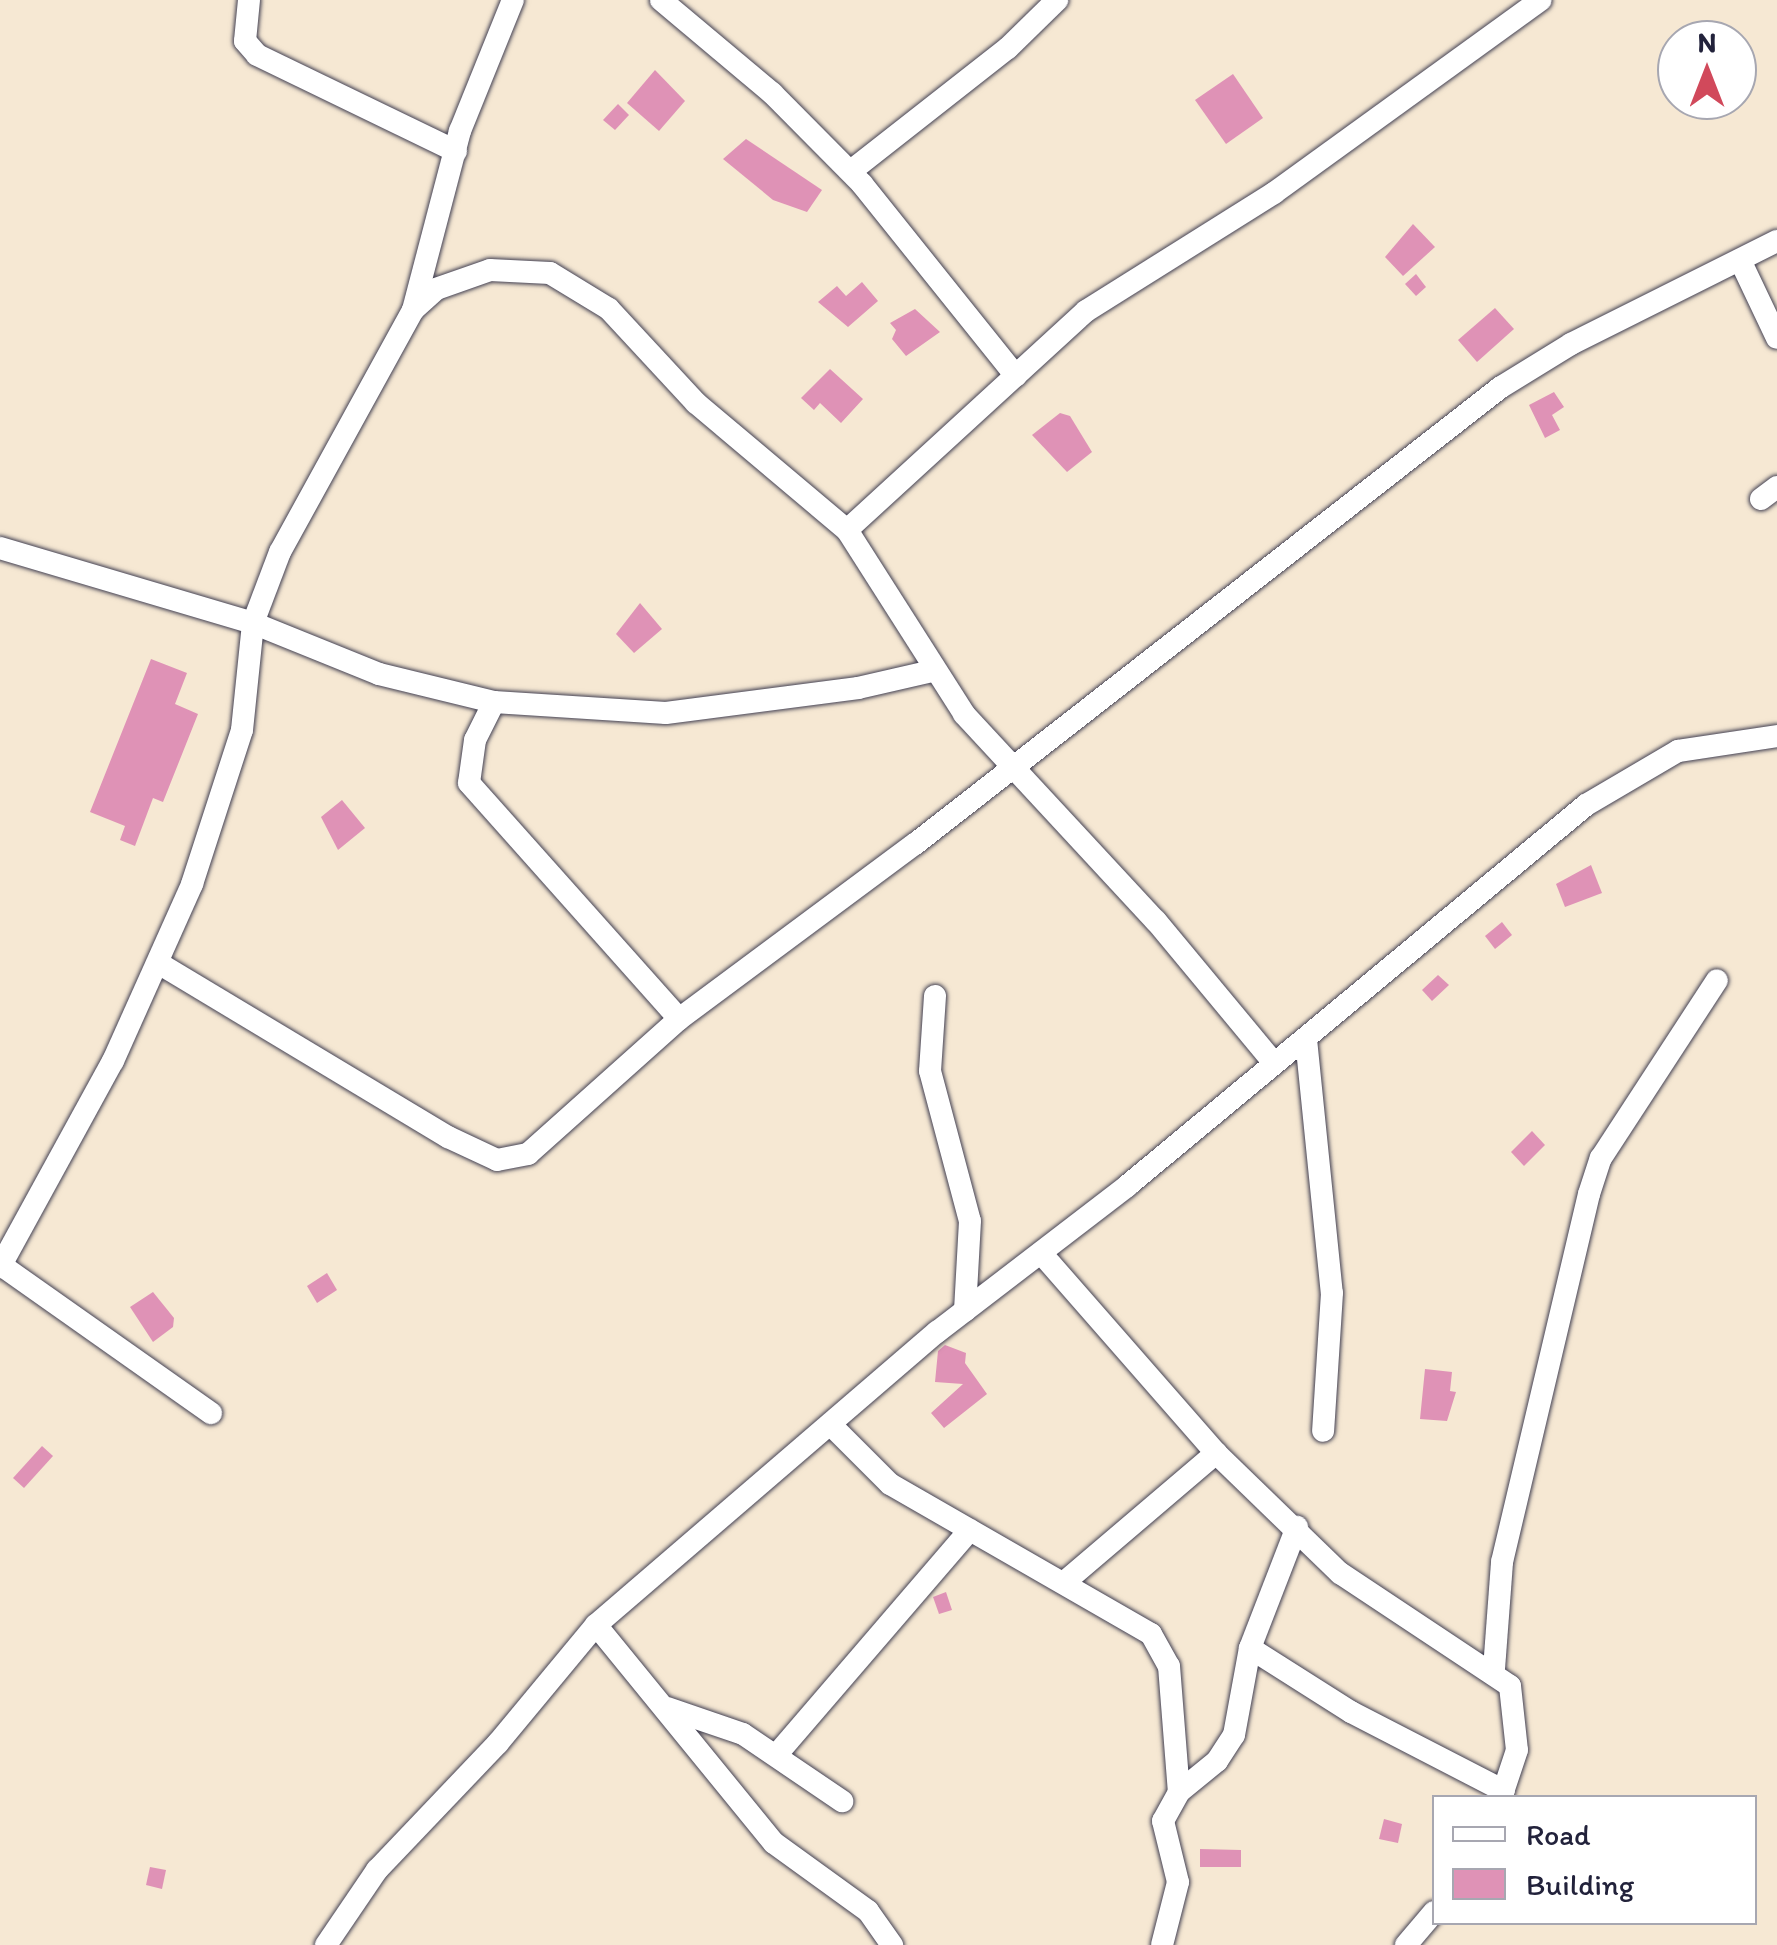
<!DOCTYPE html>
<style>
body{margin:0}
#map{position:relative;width:1777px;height:1945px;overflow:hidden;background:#f6e8d3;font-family:Itim,sans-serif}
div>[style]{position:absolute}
.building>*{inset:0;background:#df92b6}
.roads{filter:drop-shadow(0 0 2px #424052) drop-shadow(0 0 2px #424052)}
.minor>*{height:22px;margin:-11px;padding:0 11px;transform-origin:11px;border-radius:11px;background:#fff}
span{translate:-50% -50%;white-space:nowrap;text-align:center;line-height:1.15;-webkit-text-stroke:8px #fff;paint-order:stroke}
.legend{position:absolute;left:1432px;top:1795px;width:325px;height:130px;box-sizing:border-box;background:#fff;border:2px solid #a7a7b1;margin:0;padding:12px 18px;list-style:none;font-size:30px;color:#22223b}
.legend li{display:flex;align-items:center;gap:20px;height:50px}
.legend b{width:50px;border:2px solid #a7a7b1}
.north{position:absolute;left:1657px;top:20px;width:100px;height:100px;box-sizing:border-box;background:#fff;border:2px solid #a7a7b1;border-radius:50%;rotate:0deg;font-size:28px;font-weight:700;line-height:40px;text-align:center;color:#22223b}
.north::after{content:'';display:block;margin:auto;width:35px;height:45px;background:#d1495b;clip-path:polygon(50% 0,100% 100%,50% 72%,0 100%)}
</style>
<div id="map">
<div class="building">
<div style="clip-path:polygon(655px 70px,685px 101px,659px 131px,627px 103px)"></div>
<div style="clip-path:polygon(1233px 74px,1263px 118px,1226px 144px,1195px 100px)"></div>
<div style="clip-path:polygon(618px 104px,629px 115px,615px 130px,603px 120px)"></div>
<div style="clip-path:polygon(746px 139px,822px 190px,807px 212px,773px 200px,723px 159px)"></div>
<div style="clip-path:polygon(1413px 224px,1435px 247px,1403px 276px,1385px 257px)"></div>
<div style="clip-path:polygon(1416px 274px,1426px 287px,1416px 296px,1405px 284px)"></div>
<div style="clip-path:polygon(862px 282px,878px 301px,848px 327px,818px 302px,837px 286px,846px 296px)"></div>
<div style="clip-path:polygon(1495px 308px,1514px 329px,1477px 362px,1458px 340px)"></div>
<div style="clip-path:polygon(915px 309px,940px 332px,906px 356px,892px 339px,896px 330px,890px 323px)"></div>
<div style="clip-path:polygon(830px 369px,863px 399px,841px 423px,820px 403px,814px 410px,801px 398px)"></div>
<div style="clip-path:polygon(1554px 392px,1564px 407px,1552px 415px,1560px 430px,1545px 438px,1529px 405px)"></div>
<div style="clip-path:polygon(1060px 413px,1070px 416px,1092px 452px,1067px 472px,1032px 435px)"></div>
<div style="clip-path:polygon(640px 603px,662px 629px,634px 653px,616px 634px)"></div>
<div style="clip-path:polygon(151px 659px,187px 673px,175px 704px,198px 714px,163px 802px,153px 798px,135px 846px,120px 840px,125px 826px,90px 812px)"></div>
<div style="clip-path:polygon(342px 800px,365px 828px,338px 850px,321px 817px)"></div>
<div style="clip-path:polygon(1591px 865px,1602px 893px,1565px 907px,1556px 884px)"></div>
<div style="clip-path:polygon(1502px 922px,1512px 935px,1495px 949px,1485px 936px)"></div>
<div style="clip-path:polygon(1438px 975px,1449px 985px,1432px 1001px,1422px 990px)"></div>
<div style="clip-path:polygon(1532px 1131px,1545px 1145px,1524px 1166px,1511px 1152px)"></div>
<div style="clip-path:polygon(327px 1273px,337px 1290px,317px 1303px,307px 1286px)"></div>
<div style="clip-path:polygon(153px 1292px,174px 1318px,173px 1327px,153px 1342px,130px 1307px)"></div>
<div style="clip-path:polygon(945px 1345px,966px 1353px,965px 1363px,987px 1394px,944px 1428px,931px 1413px,963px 1384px,935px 1382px,938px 1351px)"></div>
<div style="clip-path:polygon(1425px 1369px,1452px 1372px,1450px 1391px,1456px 1392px,1447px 1421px,1420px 1419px)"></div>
<div style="clip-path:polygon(42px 1446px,53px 1456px,24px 1488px,13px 1478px)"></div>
<div style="clip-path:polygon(946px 1592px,952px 1610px,939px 1614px,933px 1597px)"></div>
<div style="clip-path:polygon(1384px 1819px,1402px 1824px,1398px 1843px,1379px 1839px)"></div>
<div style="clip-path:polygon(1200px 1849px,1241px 1850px,1241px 1867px,1200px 1867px)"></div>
<div style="clip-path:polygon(150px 1867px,166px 1870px,162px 1889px,146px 1885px)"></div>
</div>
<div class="roads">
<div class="minor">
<div style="left:249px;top:0;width:41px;rotate:95.6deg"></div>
<div style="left:245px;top:41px;width:18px;rotate:49deg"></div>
<div style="left:257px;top:55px;width:221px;rotate:25.8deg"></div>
<div style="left:661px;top:0;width:145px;rotate:40deg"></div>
<div style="left:772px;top:93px;width:128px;rotate:45.3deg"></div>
<div style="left:862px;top:184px;width:246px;rotate:51.3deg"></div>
<div style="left:851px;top:171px;width:199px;rotate:-38.1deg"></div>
<div style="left:1008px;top:48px;width:69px;rotate:-44.4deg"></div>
<div style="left:1740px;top:260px;width:86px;rotate:64.6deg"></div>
<div style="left:413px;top:310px;width:185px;rotate:-75.3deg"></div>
<div style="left:460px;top:131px;width:141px;rotate:-68deg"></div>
<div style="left:1761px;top:499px;width:20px;rotate:-37deg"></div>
<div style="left:847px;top:530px;width:324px;rotate:-42.5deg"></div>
<div style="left:1086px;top:311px;width:222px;rotate:-32.1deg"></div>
<div style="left:1274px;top:193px;width:329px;rotate:-35.9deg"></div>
<div style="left:0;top:548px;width:264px;rotate:16.5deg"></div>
<div style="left:253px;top:623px;width:136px;rotate:22deg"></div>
<div style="left:379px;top:674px;width:118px;rotate:13.7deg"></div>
<div style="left:494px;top:702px;width:172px;rotate:3.7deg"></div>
<div style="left:666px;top:713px;width:194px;rotate:-7.4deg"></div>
<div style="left:858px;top:688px;width:76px;rotate:-12.9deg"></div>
<div style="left:494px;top:702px;width:42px;rotate:116.6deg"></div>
<div style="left:475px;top:740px;width:43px;rotate:97.9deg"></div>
<div style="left:469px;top:783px;width:316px;rotate:48.3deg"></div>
<div style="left:160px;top:964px;width:336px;rotate:31deg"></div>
<div style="left:448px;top:1137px;width:54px;rotate:25.1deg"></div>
<div style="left:497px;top:1160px;width:32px;rotate:-11deg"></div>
<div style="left:528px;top:1154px;width:203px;rotate:-41.8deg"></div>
<div style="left:679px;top:1019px;width:294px;rotate:-36.6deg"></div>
<div style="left:915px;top:844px;width:743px;rotate:-37.95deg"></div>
<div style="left:1501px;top:387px;width:82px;rotate:-31.6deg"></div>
<div style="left:1571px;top:344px;width:230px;rotate:-26.6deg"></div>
<div style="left:935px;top:996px;width:75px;rotate:93.8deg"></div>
<div style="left:930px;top:1071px;width:155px;rotate:75.1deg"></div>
<div style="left:970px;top:1221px;width:90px;rotate:93.2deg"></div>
<div style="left:1306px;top:1039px;width:255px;rotate:84.2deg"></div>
<div style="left:1332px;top:1293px;width:138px;rotate:93.7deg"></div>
<div style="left:1041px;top:1253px;width:266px;rotate:48.8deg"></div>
<div style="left:1216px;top:1453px;width:173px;rotate:44.1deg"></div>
<div style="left:1340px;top:1573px;width:204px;rotate:33.6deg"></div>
<div style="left:1510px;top:1686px;width:64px;rotate:83.8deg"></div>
<div style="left:1517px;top:1750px;width:51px;rotate:108.4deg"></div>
<div style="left:1px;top:1265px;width:257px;rotate:35.2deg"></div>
<div style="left:0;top:1267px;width:235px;rotate:-61.3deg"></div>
<div style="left:113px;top:1061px;width:194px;rotate:-65.9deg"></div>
<div style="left:192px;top:884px;width:162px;rotate:-72deg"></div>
<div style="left:242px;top:730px;width:108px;rotate:-84.1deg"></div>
<div style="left:253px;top:623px;width:76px;rotate:-69.2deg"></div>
<div style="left:280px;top:552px;width:276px;rotate:-61.2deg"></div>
<div style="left:413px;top:310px;width:31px;rotate:-42deg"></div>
<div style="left:436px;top:289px;width:57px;rotate:-19.4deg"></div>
<div style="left:490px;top:270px;width:60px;rotate:2.9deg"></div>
<div style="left:550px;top:273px;width:69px;rotate:31.4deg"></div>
<div style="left:609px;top:309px;width:128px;rotate:47.2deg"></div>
<div style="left:696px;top:403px;width:197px;rotate:40.1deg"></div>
<div style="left:847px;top:530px;width:218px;rotate:57.5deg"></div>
<div style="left:964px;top:714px;width:282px;rotate:47.2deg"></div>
<div style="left:1156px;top:921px;width:185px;rotate:50.3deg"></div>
<div style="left:831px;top:1425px;width:83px;rotate:45deg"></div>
<div style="left:890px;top:1484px;width:301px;rotate:29.9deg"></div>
<div style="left:1151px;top:1634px;width:37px;rotate:61deg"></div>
<div style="left:1169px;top:1666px;width:126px;rotate:85.5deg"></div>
<div style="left:1067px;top:1580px;width:196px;rotate:-40.4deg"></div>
<div style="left:596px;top:1625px;width:281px;rotate:50.8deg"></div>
<div style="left:774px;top:1843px;width:116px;rotate:35.9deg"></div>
<div style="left:868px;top:1911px;width:42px;rotate:54.8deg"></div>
<div style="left:1250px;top:1648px;width:120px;rotate:32.4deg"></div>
<div style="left:1351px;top:1712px;width:172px;rotate:27.3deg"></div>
<div style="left:1494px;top:1669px;width:107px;rotate:-85.7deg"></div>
<div style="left:1502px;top:1562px;width:378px;rotate:-76.7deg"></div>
<div style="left:1589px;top:1194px;width:38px;rotate:-72deg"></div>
<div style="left:1601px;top:1158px;width:212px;rotate:-56.9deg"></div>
<div style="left:667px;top:1708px;width:80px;rotate:18.9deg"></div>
<div style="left:743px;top:1734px;width:120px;rotate:34.1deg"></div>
<div style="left:778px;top:1753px;width:294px;rotate:-49.3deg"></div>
<div style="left:326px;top:1945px;width:91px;rotate:-55.8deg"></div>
<div style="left:377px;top:1870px;width:175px;rotate:-46.4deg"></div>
<div style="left:498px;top:1743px;width:153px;rotate:-50.3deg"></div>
<div style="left:596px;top:1625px;width:450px;rotate:-40.7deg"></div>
<div style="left:937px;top:1332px;width:240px;rotate:-37.5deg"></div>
<div style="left:1127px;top:1186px;width:597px;rotate:-39.69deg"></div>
<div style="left:1586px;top:805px;width:107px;rotate:-30.4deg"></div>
<div style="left:1678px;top:751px;width:100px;rotate:-8.6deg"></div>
<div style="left:1162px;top:1945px;width:65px;rotate:-75.7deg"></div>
<div style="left:1178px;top:1882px;width:63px;rotate:-103.8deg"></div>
<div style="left:1163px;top:1821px;width:33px;rotate:-61deg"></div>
<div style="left:1179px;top:1792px;width:49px;rotate:-39.2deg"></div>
<div style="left:1217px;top:1761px;width:31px;rotate:-57deg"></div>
<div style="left:1234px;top:1735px;width:88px;rotate:-79.6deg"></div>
<div style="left:1250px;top:1648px;width:130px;rotate:-68.8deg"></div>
<div style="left:1406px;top:1945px;width:43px;rotate:-49.7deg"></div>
</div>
</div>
<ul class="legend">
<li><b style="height:12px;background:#fff"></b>Road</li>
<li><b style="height:28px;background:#df92b6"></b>Building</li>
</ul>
<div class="north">N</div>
</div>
